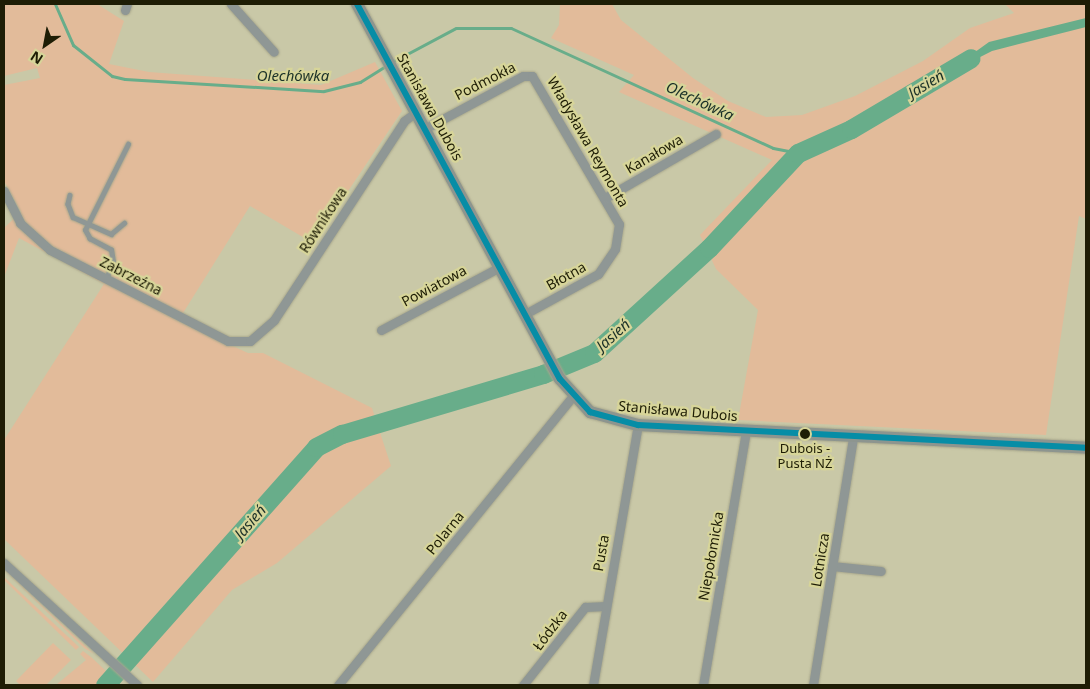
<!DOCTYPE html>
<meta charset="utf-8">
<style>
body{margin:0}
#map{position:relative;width:1090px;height:689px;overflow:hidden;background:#c9c8a7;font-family:"Noto Sans",sans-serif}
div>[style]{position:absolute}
.green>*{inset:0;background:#e2bb9a}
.water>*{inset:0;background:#68ad8a}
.stream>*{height:3px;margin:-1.5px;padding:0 1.5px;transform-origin:1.5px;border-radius:1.5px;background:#68ad8a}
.river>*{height:19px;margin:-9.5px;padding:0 9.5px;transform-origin:9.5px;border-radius:9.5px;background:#68ad8a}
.roads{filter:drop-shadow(0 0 1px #a8a78c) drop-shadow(0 0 1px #a8a78c)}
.lane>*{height:4.5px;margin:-2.25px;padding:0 2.25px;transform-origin:2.25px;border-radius:2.25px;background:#8f9795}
.street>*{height:9px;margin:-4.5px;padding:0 4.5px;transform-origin:4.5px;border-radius:4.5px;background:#8f9795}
.secondary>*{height:12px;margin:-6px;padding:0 6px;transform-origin:6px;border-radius:6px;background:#8d958f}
.bus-1>*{height:6px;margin:-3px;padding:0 3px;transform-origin:3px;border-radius:3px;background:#068da6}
.dots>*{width:14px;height:14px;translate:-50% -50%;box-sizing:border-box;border:2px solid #d7d599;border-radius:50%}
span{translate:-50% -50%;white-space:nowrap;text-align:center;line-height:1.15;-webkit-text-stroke:4.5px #d7d599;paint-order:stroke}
.bus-label{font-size:13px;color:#1e1d05}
.street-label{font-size:14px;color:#1e1d05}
.water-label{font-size:15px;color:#1b3128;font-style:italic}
.frame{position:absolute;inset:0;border:5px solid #1e1d05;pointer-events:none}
.north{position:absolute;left:20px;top:20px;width:50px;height:50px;-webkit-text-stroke:4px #d7d599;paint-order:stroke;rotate:213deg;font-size:14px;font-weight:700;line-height:20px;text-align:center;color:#1e1d05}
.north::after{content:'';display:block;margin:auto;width:18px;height:22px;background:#1e1d05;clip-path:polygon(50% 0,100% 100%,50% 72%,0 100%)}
</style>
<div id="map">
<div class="green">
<div style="clip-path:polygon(4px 4px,97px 4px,124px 21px,109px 64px,149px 72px,321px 85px,375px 62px,402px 111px,313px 243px,250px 206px,178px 321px,248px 353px,263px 353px,372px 408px,391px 466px,277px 563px,232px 590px,153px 682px,4px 539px,4px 440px,104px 284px,19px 238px,4px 277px,4px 228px,21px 212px,4px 181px,4px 85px,40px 78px,37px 68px,4px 76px)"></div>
<div style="clip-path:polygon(560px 4px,612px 4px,621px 20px,693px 78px,728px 101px,766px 117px,802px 115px,855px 96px,923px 61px,970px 28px,1014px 13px,1005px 4px,1086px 4px,1086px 219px,1079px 216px,1046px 435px,738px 420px,758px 310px,716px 269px,700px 235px,772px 160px,619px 92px,634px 75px,551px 38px,559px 25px)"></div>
<div style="clip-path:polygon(4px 570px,94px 654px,84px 648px)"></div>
<div style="clip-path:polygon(4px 577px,79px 647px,76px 650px,4px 580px)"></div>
<div style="clip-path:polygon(53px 643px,71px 660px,46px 685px,20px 685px,16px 681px)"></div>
<div style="clip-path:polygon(83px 651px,91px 657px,121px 685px,56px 685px,86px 660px,80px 654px)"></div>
</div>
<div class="water">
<div style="clip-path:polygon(1086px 18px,1086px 27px,992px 51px,939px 78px,989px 42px)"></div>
</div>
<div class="stream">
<div style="left:55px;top:4px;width:45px;rotate:66.3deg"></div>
<div style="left:73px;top:45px;width:50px;rotate:38.5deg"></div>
<div style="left:112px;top:76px;width:13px;rotate:13deg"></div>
<div style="left:125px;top:79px;width:199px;rotate:3.5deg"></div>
<div style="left:324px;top:91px;width:37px;rotate:-14deg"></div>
<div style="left:360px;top:82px;width:32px;rotate:-32deg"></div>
<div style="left:392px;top:62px;width:72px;rotate:-28deg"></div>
<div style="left:456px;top:28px;width:55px"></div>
<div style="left:511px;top:28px;width:288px;rotate:24.6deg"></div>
<div style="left:773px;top:148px;width:25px;rotate:11deg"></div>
</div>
<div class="river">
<div style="left:105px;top:685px;width:318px;rotate:-48.4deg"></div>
<div style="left:316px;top:447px;width:29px;rotate:-27deg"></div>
<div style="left:342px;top:434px;width:210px;rotate:-16.6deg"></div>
<div style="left:543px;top:374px;width:55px;rotate:-22.4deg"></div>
<div style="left:594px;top:353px;width:156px;rotate:-42.4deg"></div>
<div style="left:709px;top:248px;width:130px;rotate:-46.9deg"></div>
<div style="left:798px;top:153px;width:58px;rotate:-24.4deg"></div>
<div style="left:851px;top:129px;width:139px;rotate:-30.6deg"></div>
</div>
<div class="roads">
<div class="lane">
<div style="left:70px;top:195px;width:9px;rotate:103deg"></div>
<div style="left:68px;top:204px;width:14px;rotate:69deg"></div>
<div style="left:73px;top:217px;width:42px;rotate:24.1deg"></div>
<div style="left:111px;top:234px;width:17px;rotate:-40deg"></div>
<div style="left:106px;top:279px;width:18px;rotate:-68deg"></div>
<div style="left:113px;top:262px;width:12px;rotate:-99deg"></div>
<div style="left:111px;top:250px;width:24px;rotate:-152deg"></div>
<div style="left:90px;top:239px;width:10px;rotate:-119deg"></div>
<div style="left:85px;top:230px;width:96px;rotate:-63.4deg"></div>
</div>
<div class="street">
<div style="left:231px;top:4px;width:64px;rotate:48.1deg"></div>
<div style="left:125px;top:10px;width:6px;rotate:-72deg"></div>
<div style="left:426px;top:128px;width:110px;rotate:-28.2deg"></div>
<div style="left:523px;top:76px;width:9px"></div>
<div style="left:532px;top:76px;width:172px;rotate:59.6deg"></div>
<div style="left:619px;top:224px;width:25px;rotate:99deg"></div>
<div style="left:615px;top:249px;width:30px;rotate:124deg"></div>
<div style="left:598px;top:274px;width:83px;rotate:151.3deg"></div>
<div style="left:4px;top:191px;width:36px;rotate:63deg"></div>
<div style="left:20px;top:223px;width:40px;rotate:42deg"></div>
<div style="left:50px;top:250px;width:200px;rotate:27.1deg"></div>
<div style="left:228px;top:341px;width:22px"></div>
<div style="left:250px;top:341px;width:32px;rotate:-41deg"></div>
<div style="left:274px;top:320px;width:238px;rotate:-56.8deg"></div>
<div style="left:404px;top:121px;width:15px;rotate:-37deg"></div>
<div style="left:605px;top:198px;width:128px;rotate:-30deg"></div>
<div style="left:381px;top:330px;width:135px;rotate:-27.9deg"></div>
<div style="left:4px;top:563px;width:180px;rotate:42.5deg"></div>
<div style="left:832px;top:566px;width:49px;rotate:5.8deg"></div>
<div style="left:338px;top:685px;width:371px;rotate:-50.9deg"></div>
<div style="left:523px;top:685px;width:100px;rotate:-51.5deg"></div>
<div style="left:585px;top:607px;width:21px;rotate:-3deg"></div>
<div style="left:593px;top:685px;width:264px;rotate:-80.2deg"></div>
<div style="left:703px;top:685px;width:258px;rotate:-80.4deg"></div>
<div style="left:813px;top:685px;width:250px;rotate:-80.8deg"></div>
</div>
<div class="secondary">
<div style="left:357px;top:4px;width:426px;rotate:61.6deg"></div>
<div style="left:560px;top:379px;width:45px;rotate:47.7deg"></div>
<div style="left:590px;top:412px;width:50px;rotate:15.2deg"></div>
<div style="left:638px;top:425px;width:449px;rotate:2.9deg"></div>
</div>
</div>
<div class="bus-1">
<div style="left:357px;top:4px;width:426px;rotate:61.6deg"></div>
<div style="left:560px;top:379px;width:45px;rotate:47.7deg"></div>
<div style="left:590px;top:412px;width:50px;rotate:15.2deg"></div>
<div style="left:638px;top:425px;width:449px;rotate:2.9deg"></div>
</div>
<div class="dots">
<div style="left:805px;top:434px;background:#1e1d05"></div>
</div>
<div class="bus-label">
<span style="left:805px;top:456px">Dubois -<br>Pusta NŻ</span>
</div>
<div class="street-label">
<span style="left:485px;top:81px;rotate:-27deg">Podmokła</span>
<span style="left:430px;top:107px;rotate:61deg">Stanisława Dubois</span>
<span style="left:588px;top:142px;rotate:60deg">Władysława Reymonta</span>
<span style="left:654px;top:154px;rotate:-30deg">Kanałowa</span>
<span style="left:323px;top:220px;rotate:-57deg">Równikowa</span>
<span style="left:131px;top:276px;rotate:27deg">Zabrzeźna</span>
<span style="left:566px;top:276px;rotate:-29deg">Błotna</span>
<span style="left:434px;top:286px;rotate:-28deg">Powiatowa</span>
<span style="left:678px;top:411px;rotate:5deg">Stanisława Dubois</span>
<span style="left:445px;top:533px;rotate:-51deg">Polarna</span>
<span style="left:601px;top:553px;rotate:-80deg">Pusta</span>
<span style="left:711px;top:556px;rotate:-80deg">Niepołomicka</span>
<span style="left:820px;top:560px;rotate:-81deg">Lotnicza</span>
<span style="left:550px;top:630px;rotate:-53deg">Łódzka</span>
</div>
<div class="water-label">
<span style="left:293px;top:76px">Olechówka</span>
<span style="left:926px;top:84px;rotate:-31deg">Jasień</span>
<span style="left:700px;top:101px;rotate:25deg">Olechówka</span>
<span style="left:613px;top:335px;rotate:-42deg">Jasień</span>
<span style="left:250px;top:522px;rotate:-49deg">Jasień</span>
</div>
<div class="frame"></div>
<div class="north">N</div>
</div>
